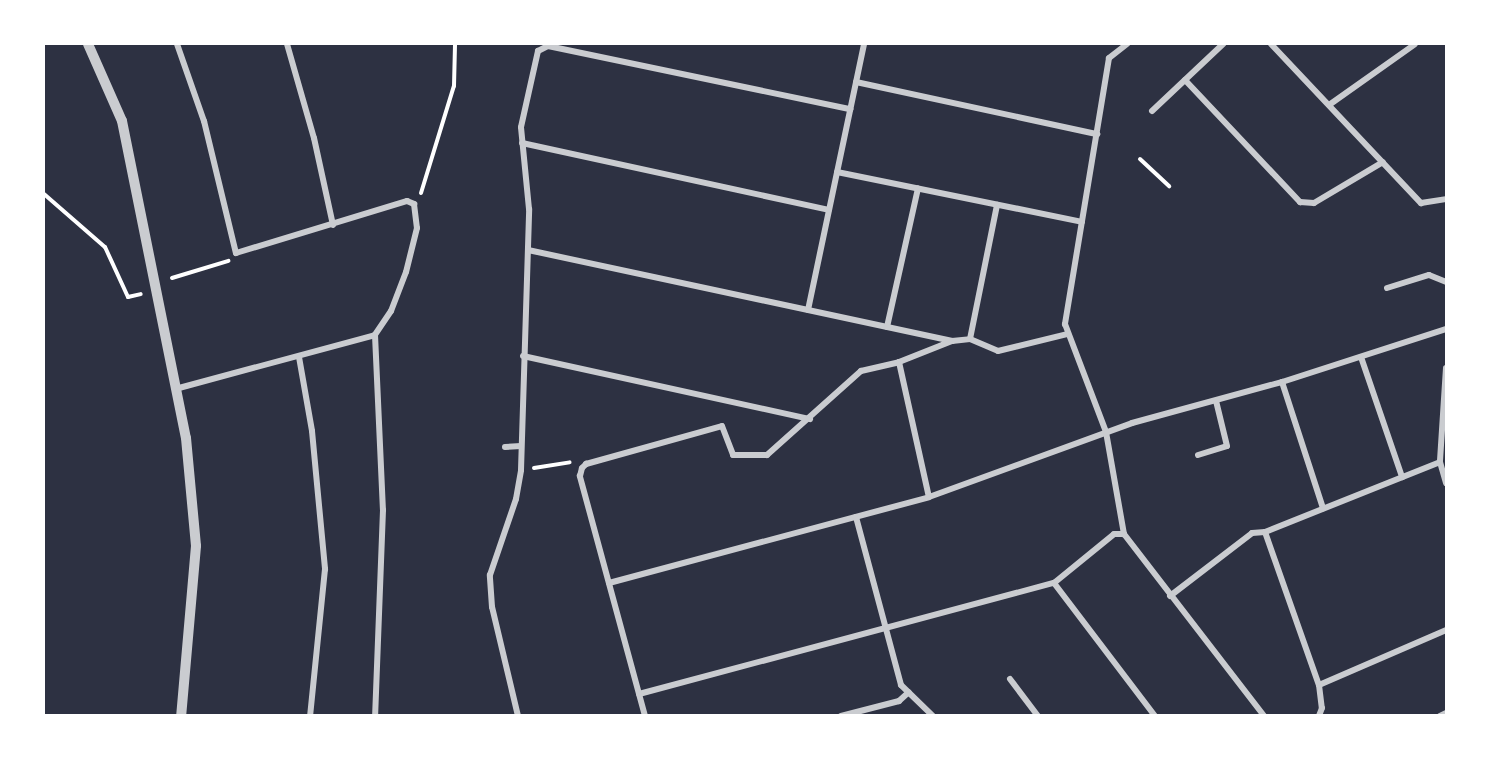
<!DOCTYPE html>
<style>
body{margin:0}
#map{position:relative;width:1490px;height:759px;overflow:hidden;background:#2d3142;font-family:"Source Sans 3",sans-serif}
div>[style]{position:absolute}
.path>*{height:4px;margin:-2px;padding:0 2px;transform-origin:2px;border-radius:2px;background:#fff}
.minor>*{height:6px;margin:-3px;padding:0 3px;transform-origin:3px;border-radius:3px;background:#caccd0}
.tertiary>*{height:10px;margin:-5px;padding:0 5px;transform-origin:5px;border-radius:5px;background:#caccd0}
span{translate:-50% -50%;white-space:nowrap;text-align:center;line-height:1.15;-webkit-text-stroke:5px #fff;paint-order:stroke}
.frame{position:absolute;inset:0;border:45px solid #fff;pointer-events:none}
</style>
<div id="map">
<div class="path">
<div style="left:1140px;top:159px;width:40px;rotate:43deg"></div>
<div style="left:421px;top:193px;width:112px;rotate:-72.9deg"></div>
<div style="left:454px;top:86px;width:42px;rotate:-88.6deg"></div>
<div style="left:44px;top:194px;width:81px;rotate:41deg"></div>
<div style="left:105px;top:247px;width:55px;rotate:65.3deg"></div>
<div style="left:128px;top:297px;width:13px;rotate:-13deg"></div>
<div style="left:172px;top:278px;width:59px;rotate:-16.9deg"></div>
<div style="left:534px;top:468px;width:36px;rotate:-9deg"></div>
</div>
<div class="minor">
<div style="left:177px;top:44px;width:82px;rotate:70.7deg"></div>
<div style="left:204px;top:121px;width:136px;rotate:76.4deg"></div>
<div style="left:236px;top:253px;width:179px;rotate:-16.9deg"></div>
<div style="left:407px;top:201px;width:8px;rotate:23deg"></div>
<div style="left:414px;top:204px;width:24px;rotate:83deg"></div>
<div style="left:417px;top:228px;width:45px;rotate:104deg"></div>
<div style="left:406px;top:272px;width:42px;rotate:111deg"></div>
<div style="left:391px;top:311px;width:29px;rotate:124deg"></div>
<div style="left:287px;top:44px;width:98px;rotate:74deg"></div>
<div style="left:314px;top:138px;width:89px;rotate:77.7deg"></div>
<div style="left:1127px;top:44px;width:23px;rotate:142deg"></div>
<div style="left:1109px;top:58px;width:270px;rotate:99.4deg"></div>
<div style="left:1065px;top:324px;width:116px;rotate:69.2deg"></div>
<div style="left:1106px;top:432px;width:104px;rotate:80deg"></div>
<div style="left:1124px;top:534px;width:230px;rotate:52.4deg"></div>
<div style="left:1271px;top:44px;width:219px;rotate:46.7deg"></div>
<div style="left:1421px;top:203px;width:25px;rotate:-9deg"></div>
<div style="left:1185px;top:80px;width:168px;rotate:46.7deg"></div>
<div style="left:1300px;top:202px;width:14px;rotate:4deg"></div>
<div style="left:1314px;top:203px;width:80px;rotate:-30.7deg"></div>
<div style="left:856px;top:82px;width:247px;rotate:12.2deg"></div>
<div style="left:1329px;top:105px;width:105px;rotate:-35.3deg"></div>
<div style="left:1152px;top:111px;width:98px;rotate:-43.3deg"></div>
<div style="left:522px;top:143px;width:314px;rotate:12.3deg"></div>
<div style="left:837px;top:172px;width:250px;rotate:11.5deg"></div>
<div style="left:528px;top:250px;width:434px;rotate:12.1deg"></div>
<div style="left:952px;top:341px;width:18px;rotate:-6deg"></div>
<div style="left:970px;top:339px;width:30px;rotate:23deg"></div>
<div style="left:998px;top:351px;width:71px;rotate:-13.8deg"></div>
<div style="left:1387px;top:288px;width:44px;rotate:-17.2deg"></div>
<div style="left:1429px;top:275px;width:18px;rotate:22deg"></div>
<div style="left:808px;top:310px;width:272px;rotate:-78.1deg"></div>
<div style="left:887px;top:327px;width:142px;rotate:-77.4deg"></div>
<div style="left:970px;top:339px;width:137px;rotate:-78.6deg"></div>
<div style="left:523px;top:356px;width:294px;rotate:12.4deg"></div>
<div style="left:299px;top:357px;width:75px;rotate:80deg"></div>
<div style="left:312px;top:431px;width:139px;rotate:84.6deg"></div>
<div style="left:325px;top:569px;width:148px;rotate:95.8deg"></div>
<div style="left:1361px;top:357px;width:127px;rotate:71.1deg"></div>
<div style="left:899px;top:362px;width:138px;rotate:77.5deg"></div>
<div style="left:1446px;top:368px;width:94px;rotate:93.7deg"></div>
<div style="left:1440px;top:462px;width:22px;rotate:74deg"></div>
<div style="left:1282px;top:382px;width:133px;rotate:72deg"></div>
<div style="left:179px;top:388px;width:203px;rotate:-15.1deg"></div>
<div style="left:375px;top:335px;width:175px;rotate:87.4deg"></div>
<div style="left:383px;top:510px;width:206px;rotate:92.2deg"></div>
<div style="left:505px;top:447px;width:16px;rotate:-4deg"></div>
<div style="left:1198px;top:455px;width:30px;rotate:-17deg"></div>
<div style="left:1227px;top:446px;width:46px;rotate:-103.7deg"></div>
<div style="left:856px;top:517px;width:174px;rotate:75deg"></div>
<div style="left:901px;top:685px;width:45px;rotate:44.1deg"></div>
<div style="left:1265px;top:532px;width:162px;rotate:70.6deg"></div>
<div style="left:1319px;top:685px;width:23px;rotate:83deg"></div>
<div style="left:1322px;top:708px;width:9px;rotate:111deg"></div>
<div style="left:609px;top:583px;width:331px;rotate:-15deg"></div>
<div style="left:929px;top:497px;width:216px;rotate:-20deg"></div>
<div style="left:1132px;top:423px;width:156px;rotate:-15.3deg"></div>
<div style="left:1282px;top:382px;width:172px;rotate:-17.9deg"></div>
<div style="left:1054px;top:583px;width:167px;rotate:52.8deg"></div>
<div style="left:1170px;top:596px;width:103px;rotate:-37.5deg"></div>
<div style="left:1252px;top:533px;width:13px;rotate:-4deg"></div>
<div style="left:1265px;top:532px;width:188px;rotate:-21.8deg"></div>
<div style="left:1010px;top:679px;width:46px;rotate:52.9deg"></div>
<div style="left:1319px;top:685px;width:138px;rotate:-23.4deg"></div>
<div style="left:639px;top:694px;width:430px;rotate:-15deg"></div>
<div style="left:1054px;top:583px;width:77px;rotate:-39.2deg"></div>
<div style="left:1114px;top:534px;width:10px"></div>
<div style="left:518px;top:716px;width:112px;rotate:-103.4deg"></div>
<div style="left:492px;top:607px;width:32px;rotate:-94deg"></div>
<div style="left:490px;top:575px;width:80px;rotate:-71.1deg"></div>
<div style="left:516px;top:499px;width:29px;rotate:-80deg"></div>
<div style="left:521px;top:470px;width:261px;rotate:-88.2deg"></div>
<div style="left:529px;top:209px;width:82px;rotate:-95.6deg"></div>
<div style="left:521px;top:127px;width:78px;rotate:-77.4deg"></div>
<div style="left:538px;top:51px;width:11px;rotate:-27deg"></div>
<div style="left:548px;top:46px;width:309px;rotate:11.8deg"></div>
<div style="left:645px;top:716px;width:249px;rotate:-105.2deg"></div>
<div style="left:580px;top:476px;width:8px;rotate:-76deg"></div>
<div style="left:582px;top:468px;width:6px;rotate:-45deg"></div>
<div style="left:586px;top:464px;width:141px;rotate:-15.6deg"></div>
<div style="left:722px;top:426px;width:31px;rotate:69deg"></div>
<div style="left:733px;top:455px;width:34px"></div>
<div style="left:767px;top:455px;width:126px;rotate:-41.8deg"></div>
<div style="left:861px;top:371px;width:39px;rotate:-13deg"></div>
<div style="left:899px;top:362px;width:57px;rotate:-21.6deg"></div>
<div style="left:841px;top:716px;width:60px;rotate:-14.5deg"></div>
<div style="left:899px;top:701px;width:13px;rotate:-42deg"></div>
<div style="left:1440px;top:716px;width:7px;rotate:-27deg"></div>
</div>
<div class="tertiary">
<div style="left:88px;top:44px;width:84px;rotate:66.2deg"></div>
<div style="left:122px;top:121px;width:323px;rotate:78.6deg"></div>
<div style="left:186px;top:438px;width:108px;rotate:84.7deg"></div>
<div style="left:196px;top:546px;width:171px;rotate:95deg"></div>
</div>
<div class="frame"></div>
</div>
